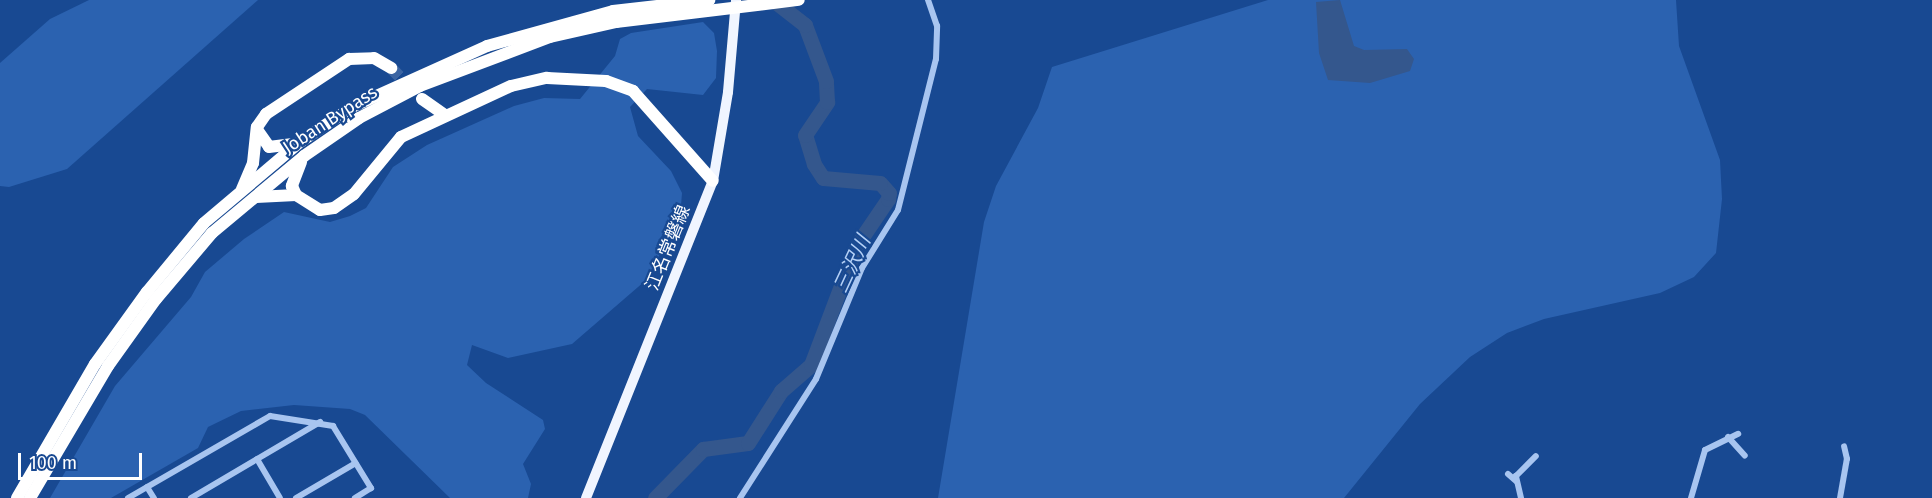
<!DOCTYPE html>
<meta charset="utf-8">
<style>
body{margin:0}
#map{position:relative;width:1932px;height:498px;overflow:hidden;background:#184992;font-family:"Fira Sans","Noto Sans JP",sans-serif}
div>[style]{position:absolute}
.green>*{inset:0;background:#2b62b0}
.water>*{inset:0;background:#34578d}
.river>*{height:15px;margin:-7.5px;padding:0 7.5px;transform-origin:7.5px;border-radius:7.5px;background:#34578d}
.highway-tunnel>*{height:12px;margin-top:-6px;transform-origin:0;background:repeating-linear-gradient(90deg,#3b64a2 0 12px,transparent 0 18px)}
.street>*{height:6px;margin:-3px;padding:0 3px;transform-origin:3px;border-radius:3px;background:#a8c5f0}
.primary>*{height:10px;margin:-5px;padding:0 5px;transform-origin:5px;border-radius:5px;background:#f0f5ff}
.highway>*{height:12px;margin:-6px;padding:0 6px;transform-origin:6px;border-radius:6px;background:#fff}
span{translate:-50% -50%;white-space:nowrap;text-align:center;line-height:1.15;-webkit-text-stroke:4.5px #184992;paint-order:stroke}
.street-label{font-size:18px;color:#fff}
.water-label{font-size:20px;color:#b4d0f6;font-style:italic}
.scale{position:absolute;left:18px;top:453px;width:124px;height:27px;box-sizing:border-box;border:3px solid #fff;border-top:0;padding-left:8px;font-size:18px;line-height:21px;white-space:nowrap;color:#fff;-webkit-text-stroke:4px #184992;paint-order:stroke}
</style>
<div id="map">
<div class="green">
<div style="clip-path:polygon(89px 0,258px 0,67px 169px,9px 187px,0 186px,0 63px,50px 19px)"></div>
<div style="clip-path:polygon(1268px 0,1676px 0,1679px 46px,1720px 160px,1722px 199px,1716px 253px,1694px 277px,1660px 293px,1544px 319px,1507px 333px,1470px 357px,1420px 404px,1344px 498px,938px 498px,984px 222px,996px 186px,1038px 108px,1052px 67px)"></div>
<div style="clip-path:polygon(703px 22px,714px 33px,717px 51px,716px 78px,703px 95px,647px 89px,630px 107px,638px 136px,671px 171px,682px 193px,680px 218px,645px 281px,572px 344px,508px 358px,472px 345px,467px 365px,486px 383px,543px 420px,545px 429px,523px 464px,531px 484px,528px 498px,450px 498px,365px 415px,350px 409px,294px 405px,241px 411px,208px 427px,198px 448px,111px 498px,50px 498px,115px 386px,191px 297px,205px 272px,244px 239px,284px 212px,330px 222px,350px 216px,366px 208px,393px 167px,427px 145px,514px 106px,544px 98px,580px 99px,615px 56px,620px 39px,631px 33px)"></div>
</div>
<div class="water">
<div style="clip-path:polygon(1340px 0,1354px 46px,1364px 50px,1407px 49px,1414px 59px,1410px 71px,1370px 83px,1328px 80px,1319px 53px,1316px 2px)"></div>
</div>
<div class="river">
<div style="left:655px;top:498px;width:69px;rotate:-45.6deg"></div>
<div style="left:703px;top:449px;width:45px;rotate:-7.6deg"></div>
<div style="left:748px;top:443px;width:62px;rotate:-57.6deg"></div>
<div style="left:781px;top:391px;width:40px;rotate:-41deg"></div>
<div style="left:811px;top:365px;width:127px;rotate:-69.3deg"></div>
<div style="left:856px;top:246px;width:57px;rotate:-55.8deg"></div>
<div style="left:888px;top:199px;width:6px;rotate:-81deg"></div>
<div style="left:889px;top:193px;width:13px;rotate:-132deg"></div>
<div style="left:880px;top:183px;width:57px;rotate:-175deg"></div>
<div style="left:823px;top:178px;width:17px;rotate:-123deg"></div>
<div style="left:814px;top:164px;width:30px;rotate:-107deg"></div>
<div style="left:805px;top:135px;width:40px;rotate:-56deg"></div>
<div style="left:827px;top:102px;width:21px;rotate:-93deg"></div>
<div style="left:826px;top:81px;width:60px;rotate:-110.6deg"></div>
<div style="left:805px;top:25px;width:41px;rotate:-142deg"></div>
</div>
<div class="highway-tunnel">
<div style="left:391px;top:68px;width:31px;rotate:45deg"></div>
</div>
<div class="street">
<div style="left:1728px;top:437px;width:25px;rotate:48deg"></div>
<div style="left:257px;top:459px;width:45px;rotate:59.5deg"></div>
<div style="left:1508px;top:474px;width:11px;rotate:41deg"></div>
<div style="left:147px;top:487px;width:13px;rotate:58deg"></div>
<div style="left:128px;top:498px;width:164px;rotate:-30deg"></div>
<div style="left:270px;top:416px;width:64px;rotate:9deg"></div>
<div style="left:333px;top:426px;width:73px;rotate:58.5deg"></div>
<div style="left:371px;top:488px;width:19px;rotate:148deg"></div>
<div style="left:191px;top:498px;width:150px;rotate:-30.5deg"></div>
<div style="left:296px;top:498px;width:69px;rotate:-30.3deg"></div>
<div style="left:740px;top:498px;width:141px;rotate:-57.4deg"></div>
<div style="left:816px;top:379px;width:120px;rotate:-67.5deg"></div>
<div style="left:862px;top:268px;width:68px;rotate:-58.2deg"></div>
<div style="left:898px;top:210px;width:156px;rotate:-75.9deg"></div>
<div style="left:936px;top:59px;width:33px;rotate:-88deg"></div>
<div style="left:937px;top:26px;width:28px;rotate:-109deg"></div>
<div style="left:1521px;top:498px;width:23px;rotate:-103deg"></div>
<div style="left:1516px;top:476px;width:28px;rotate:-45deg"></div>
<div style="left:1691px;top:498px;width:50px;rotate:-73.7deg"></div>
<div style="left:1705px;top:450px;width:37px;rotate:-26deg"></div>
<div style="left:1840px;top:498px;width:40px;rotate:-80deg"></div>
<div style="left:1847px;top:459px;width:13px;rotate:-103deg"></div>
</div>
<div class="primary">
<div style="left:586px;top:498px;width:341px;rotate:-68.2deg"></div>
<div style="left:713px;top:181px;width:90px;rotate:-80.4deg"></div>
<div style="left:728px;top:92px;width:92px;rotate:-85deg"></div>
</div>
<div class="highway">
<div style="left:422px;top:99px;width:29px;rotate:35deg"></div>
<div style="left:258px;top:131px;width:19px;rotate:55deg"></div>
<div style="left:269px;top:147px;width:24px;rotate:-7deg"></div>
<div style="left:301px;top:162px;width:26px;rotate:111deg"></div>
<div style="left:292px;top:186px;width:10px;rotate:66deg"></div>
<div style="left:296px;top:195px;width:28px;rotate:32deg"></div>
<div style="left:320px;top:210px;width:14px;rotate:-8deg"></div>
<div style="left:334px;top:208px;width:24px;rotate:-35deg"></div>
<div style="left:354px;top:194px;width:74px;rotate:-50.5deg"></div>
<div style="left:401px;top:137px;width:121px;rotate:-24.9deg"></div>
<div style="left:511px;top:86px;width:37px;rotate:-13deg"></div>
<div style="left:547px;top:78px;width:59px;rotate:2.9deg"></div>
<div style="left:606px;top:81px;width:29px;rotate:20deg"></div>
<div style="left:633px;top:91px;width:120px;rotate:48.4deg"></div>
<div style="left:242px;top:189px;width:28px;rotate:-67deg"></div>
<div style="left:253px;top:163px;width:36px;rotate:-84deg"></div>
<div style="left:257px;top:127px;width:16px;rotate:-55deg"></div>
<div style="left:266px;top:114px;width:100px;rotate:-33.5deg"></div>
<div style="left:349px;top:59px;width:25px;rotate:-2deg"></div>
<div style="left:374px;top:58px;width:20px;rotate:30deg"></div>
<div style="left:256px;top:197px;width:40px;rotate:-2.9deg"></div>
<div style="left:17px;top:498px;width:155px;rotate:-59.8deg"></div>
<div style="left:95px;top:364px;width:89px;rotate:-54.2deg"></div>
<div style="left:147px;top:292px;width:89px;rotate:-50.4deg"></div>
<div style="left:204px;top:223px;width:126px;rotate:-40.2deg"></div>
<div style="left:300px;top:142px;width:63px;rotate:-33.9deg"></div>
<div style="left:352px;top:107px;width:148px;rotate:-24.3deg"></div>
<div style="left:487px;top:46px;width:131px;rotate:-15.5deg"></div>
<div style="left:613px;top:11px;width:97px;rotate:-6.5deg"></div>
<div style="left:30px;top:498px;width:153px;rotate:-59.4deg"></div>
<div style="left:108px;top:366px;width:82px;rotate:-54.4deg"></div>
<div style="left:156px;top:299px;width:87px;rotate:-49.7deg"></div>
<div style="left:212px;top:233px;width:120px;rotate:-39.9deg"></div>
<div style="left:304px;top:156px;width:67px;rotate:-34.6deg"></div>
<div style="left:359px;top:118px;width:69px;rotate:-27.7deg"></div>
<div style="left:420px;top:86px;width:139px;rotate:-20.7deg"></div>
<div style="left:550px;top:37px;width:68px;rotate:-12.8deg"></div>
<div style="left:616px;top:22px;width:184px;rotate:-6.9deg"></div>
</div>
<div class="street-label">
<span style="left:330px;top:120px;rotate:-33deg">Joban Bypass</span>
<span style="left:668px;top:248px;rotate:-68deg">江名常磐線</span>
</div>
<div class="water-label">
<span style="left:852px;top:264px;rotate:-65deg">三沢川</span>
</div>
<div class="scale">100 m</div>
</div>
